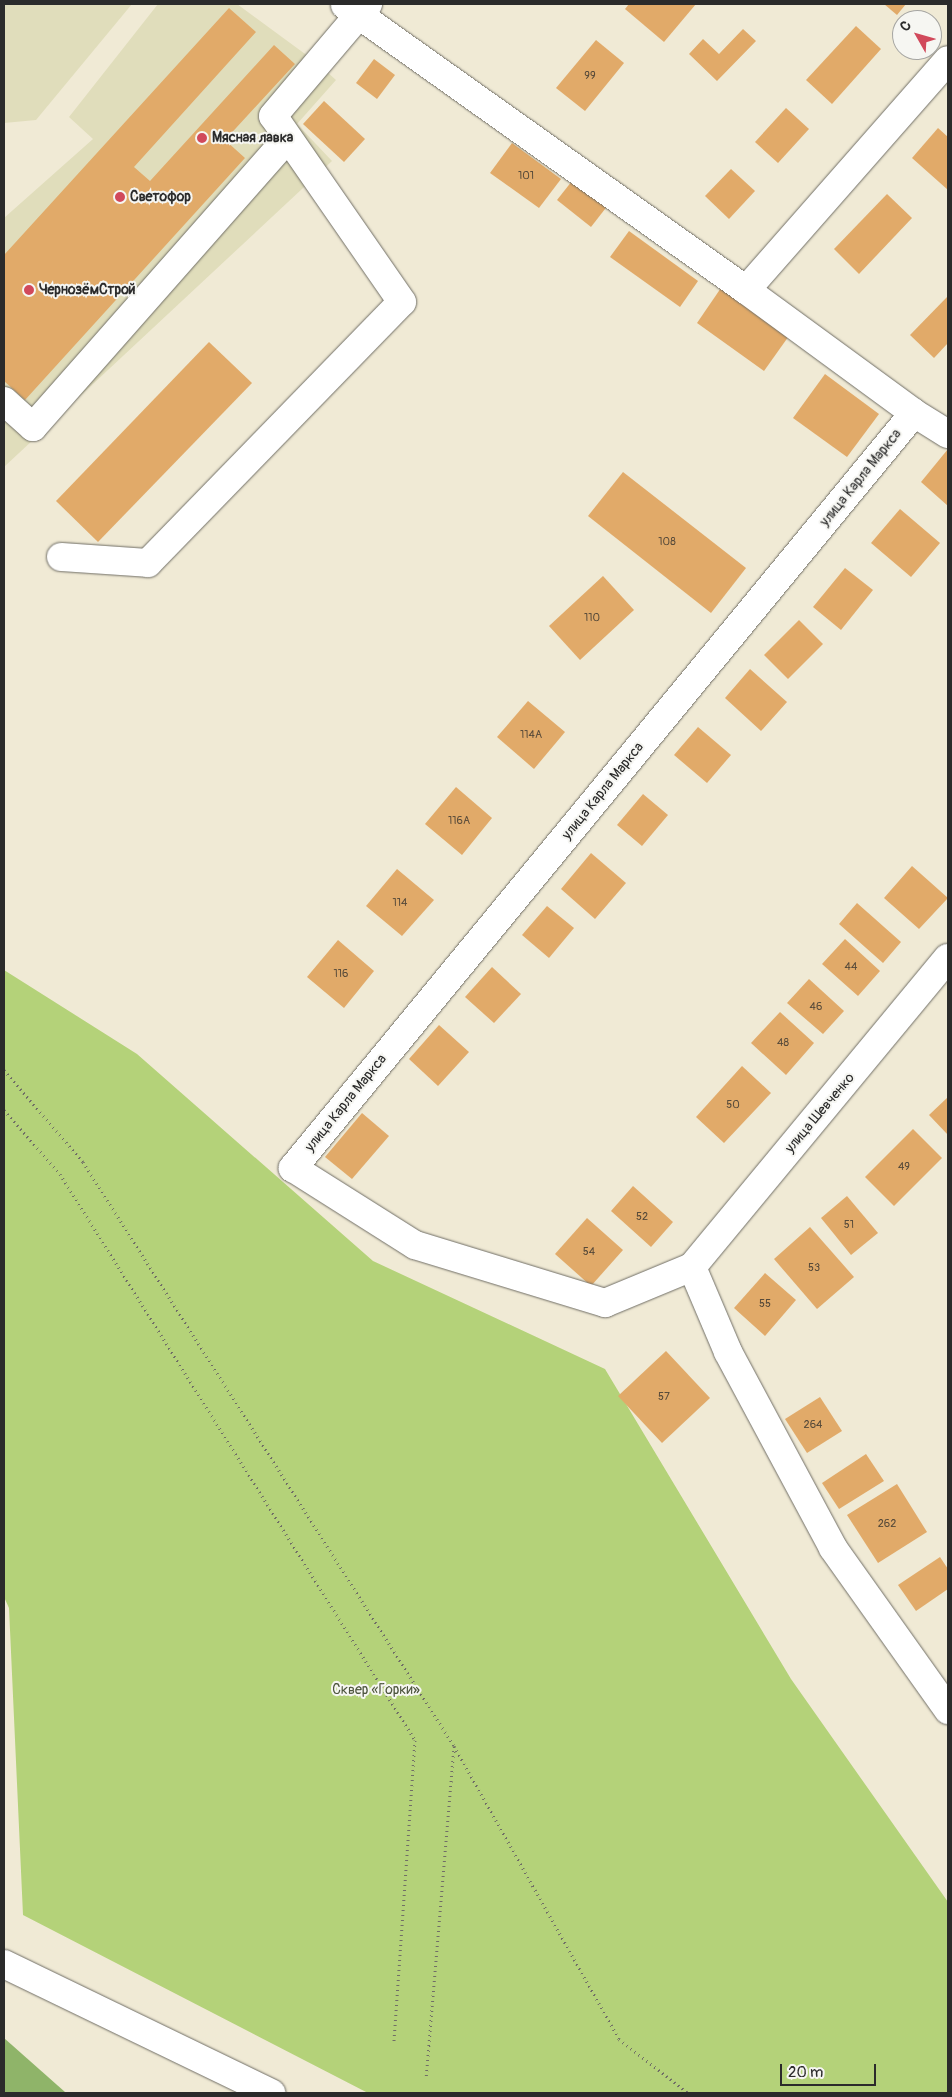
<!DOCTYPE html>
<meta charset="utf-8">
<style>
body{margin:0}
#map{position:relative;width:952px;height:2097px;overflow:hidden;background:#f0ead5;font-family:Pangolin,sans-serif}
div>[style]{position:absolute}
.built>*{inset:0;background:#e0ddbb}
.green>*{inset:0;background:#b4d279}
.forest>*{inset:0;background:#8fb469}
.building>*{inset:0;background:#e1aa69}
.path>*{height:3px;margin-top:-1.5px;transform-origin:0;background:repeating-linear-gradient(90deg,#706e66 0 1px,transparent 0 5px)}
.roads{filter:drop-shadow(0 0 1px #706e66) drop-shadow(0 0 1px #706e66)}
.minor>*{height:28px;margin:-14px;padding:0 14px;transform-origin:14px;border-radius:14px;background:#fff}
.dots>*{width:14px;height:14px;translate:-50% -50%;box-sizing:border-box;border:2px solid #f6f6f2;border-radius:50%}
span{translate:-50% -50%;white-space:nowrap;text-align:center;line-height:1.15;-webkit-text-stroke:4px #f6f6f2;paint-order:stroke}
.number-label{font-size:11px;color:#584b3a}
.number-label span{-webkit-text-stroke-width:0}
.poi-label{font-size:14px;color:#2b2b2b;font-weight:700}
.left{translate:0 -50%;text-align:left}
.street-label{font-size:14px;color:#2b2b2b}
.park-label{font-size:14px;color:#4d553e}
.frame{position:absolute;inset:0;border:5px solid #2b2b2b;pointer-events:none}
.north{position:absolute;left:892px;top:10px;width:50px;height:50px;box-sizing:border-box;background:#f6f6f2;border:1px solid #a5a5a2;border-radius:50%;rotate:308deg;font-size:14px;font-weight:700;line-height:20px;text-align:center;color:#2b2b2b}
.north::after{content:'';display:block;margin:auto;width:18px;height:22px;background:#d1495b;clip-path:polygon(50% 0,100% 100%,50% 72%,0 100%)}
.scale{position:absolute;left:780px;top:2064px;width:96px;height:22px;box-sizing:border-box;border:2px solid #2b2b2b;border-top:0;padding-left:6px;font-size:15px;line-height:18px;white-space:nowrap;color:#2b2b2b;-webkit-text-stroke:4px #f6f6f2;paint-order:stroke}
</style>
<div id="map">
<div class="built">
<div style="clip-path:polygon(4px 4px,132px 4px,36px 120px,4px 123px)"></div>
<div style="clip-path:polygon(158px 4px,237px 4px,316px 62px,336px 80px,297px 124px,332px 161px,4px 467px,4px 218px,93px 139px,69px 117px)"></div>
</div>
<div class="green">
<div style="clip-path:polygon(4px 970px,137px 1054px,373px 1261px,605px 1369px,791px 1679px,948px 1902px,948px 2093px,368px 2093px,23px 1915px,9px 1608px,4px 1597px)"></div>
</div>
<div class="forest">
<div style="clip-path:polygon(4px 2038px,65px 2092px,65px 2093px,4px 2093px)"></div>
</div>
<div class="building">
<div style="clip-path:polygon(629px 4px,696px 4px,664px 42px,625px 9px)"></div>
<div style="clip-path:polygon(884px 4px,906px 4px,897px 15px)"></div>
<div style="clip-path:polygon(229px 8px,256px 32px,134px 167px,150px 181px,274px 45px,295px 64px,225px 140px,245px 158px,25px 400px,4px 381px,4px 255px)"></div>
<div style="clip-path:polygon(856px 26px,881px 49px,832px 104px,806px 80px)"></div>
<div style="clip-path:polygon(743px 29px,756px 41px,717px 81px,689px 54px,703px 39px,719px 54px)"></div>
<div style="clip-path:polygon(596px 40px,624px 63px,585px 111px,556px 88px)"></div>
<div style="clip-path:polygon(374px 59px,395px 75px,377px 99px,356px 83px)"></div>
<div style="clip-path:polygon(324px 101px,365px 139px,344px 162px,303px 124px)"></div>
<div style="clip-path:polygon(786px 108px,809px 129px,778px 163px,755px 142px)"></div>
<div style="clip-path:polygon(938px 128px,948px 137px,948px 190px,912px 158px)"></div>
<div style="clip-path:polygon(512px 143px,561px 179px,539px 208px,490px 173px)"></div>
<div style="clip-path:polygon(731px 169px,755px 191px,729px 219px,705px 196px)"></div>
<div style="clip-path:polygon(572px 181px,619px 191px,591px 227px,557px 200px)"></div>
<div style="clip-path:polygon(887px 194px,912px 218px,859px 274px,834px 249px)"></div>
<div style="clip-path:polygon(629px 231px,698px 281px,680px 307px,610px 257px)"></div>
<div style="clip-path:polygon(723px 285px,791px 333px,764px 371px,697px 323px)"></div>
<div style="clip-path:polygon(948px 296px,948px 343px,934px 358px,910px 335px)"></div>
<div style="clip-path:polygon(209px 342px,252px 383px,98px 542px,56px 501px)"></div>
<div style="clip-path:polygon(825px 374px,879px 414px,847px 457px,793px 418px)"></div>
<div style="clip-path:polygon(948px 449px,948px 506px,921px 482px)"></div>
<div style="clip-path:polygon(623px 472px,746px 568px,711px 613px,588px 516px)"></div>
<div style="clip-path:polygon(900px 509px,940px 543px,911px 577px,871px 543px)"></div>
<div style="clip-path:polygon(845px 568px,873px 590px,841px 630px,813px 607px)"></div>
<div style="clip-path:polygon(603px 576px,634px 610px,580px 660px,549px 626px)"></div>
<div style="clip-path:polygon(799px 620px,823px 644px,788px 679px,764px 655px)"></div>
<div style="clip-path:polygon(750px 669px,787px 702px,761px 731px,725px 698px)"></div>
<div style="clip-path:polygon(528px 701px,565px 732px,534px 769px,497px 737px)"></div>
<div style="clip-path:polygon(698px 727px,731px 755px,707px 783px,674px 755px)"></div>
<div style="clip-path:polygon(456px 787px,492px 818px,462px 855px,425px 824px)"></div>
<div style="clip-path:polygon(643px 794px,668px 815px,642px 846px,617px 825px)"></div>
<div style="clip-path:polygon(591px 853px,626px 883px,595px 919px,561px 889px)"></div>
<div style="clip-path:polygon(912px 866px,948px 898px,919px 929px,884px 898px)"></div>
<div style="clip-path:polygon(397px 869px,434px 900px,402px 936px,366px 906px)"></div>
<div style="clip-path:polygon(857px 903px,901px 942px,883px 963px,839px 924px)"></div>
<div style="clip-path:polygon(547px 906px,574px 928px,549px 958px,522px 935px)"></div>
<div style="clip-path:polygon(845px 939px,880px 971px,858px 996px,822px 964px)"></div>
<div style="clip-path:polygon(338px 940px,374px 971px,344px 1008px,307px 977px)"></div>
<div style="clip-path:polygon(492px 967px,521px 994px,494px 1023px,465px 997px)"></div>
<div style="clip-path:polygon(809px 979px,844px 1011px,823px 1034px,787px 1003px)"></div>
<div style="clip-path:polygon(780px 1012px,814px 1043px,786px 1075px,751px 1043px)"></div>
<div style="clip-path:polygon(439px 1025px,469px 1052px,438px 1086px,409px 1059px)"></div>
<div style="clip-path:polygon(742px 1066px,771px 1093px,724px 1143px,696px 1117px)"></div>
<div style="clip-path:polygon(948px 1097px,948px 1135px,929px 1115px)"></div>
<div style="clip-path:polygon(362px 1113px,389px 1136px,352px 1179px,325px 1157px)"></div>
<div style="clip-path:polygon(913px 1129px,942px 1158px,894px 1206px,865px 1177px)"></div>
<div style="clip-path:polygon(633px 1186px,673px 1222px,651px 1247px,611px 1211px)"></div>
<div style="clip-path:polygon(847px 1196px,878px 1233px,851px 1255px,821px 1218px)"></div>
<div style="clip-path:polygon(587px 1218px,623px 1250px,591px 1286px,555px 1254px)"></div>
<div style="clip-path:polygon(810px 1227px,854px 1277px,817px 1309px,774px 1259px)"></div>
<div style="clip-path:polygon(765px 1273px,796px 1300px,765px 1336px,734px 1308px)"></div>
<div style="clip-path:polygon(666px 1351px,710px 1398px,662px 1443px,618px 1396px)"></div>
<div style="clip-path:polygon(820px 1397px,842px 1431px,807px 1453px,785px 1419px)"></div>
<div style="clip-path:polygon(866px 1454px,884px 1481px,839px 1509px,822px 1483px)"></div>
<div style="clip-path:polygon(897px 1484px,927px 1532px,878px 1563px,847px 1515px)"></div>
<div style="clip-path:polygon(940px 1557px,948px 1569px,948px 1589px,916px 1611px,898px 1585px)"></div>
</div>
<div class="path">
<div style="left:4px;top:1070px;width:121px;rotate:49.3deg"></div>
<div style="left:83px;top:1162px;width:692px;rotate:57.57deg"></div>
<div style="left:454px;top:1746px;width:332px;rotate:94.8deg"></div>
<div style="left:4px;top:1110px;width:85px;rotate:48.8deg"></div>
<div style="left:60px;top:1174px;width:668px;rotate:57.9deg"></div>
<div style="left:415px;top:1740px;width:302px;rotate:94deg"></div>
<div style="left:454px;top:1746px;width:336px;rotate:60.6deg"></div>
<div style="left:619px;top:2039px;width:88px;rotate:38deg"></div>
</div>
<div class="roads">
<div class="minor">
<div style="left:345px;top:5px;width:492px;rotate:35.4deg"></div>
<div style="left:746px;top:290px;width:208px;rotate:36.2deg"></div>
<div style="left:914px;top:413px;width:40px;rotate:32deg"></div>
<div style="left:746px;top:290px;width:306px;rotate:-48.7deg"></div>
<div style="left:4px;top:401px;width:39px;rotate:42deg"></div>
<div style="left:33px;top:427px;width:385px;rotate:-48.6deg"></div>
<div style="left:914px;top:413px;width:978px;rotate:129.44deg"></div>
<div style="left:293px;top:1168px;width:144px;rotate:32.3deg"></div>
<div style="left:415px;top:1245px;width:199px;rotate:17deg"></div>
<div style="left:605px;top:1303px;width:94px;rotate:-22.5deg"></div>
<div style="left:692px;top:1267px;width:401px;rotate:-50.4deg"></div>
<div style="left:61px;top:557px;width:87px;rotate:3.9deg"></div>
<div style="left:148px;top:563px;width:364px;rotate:-45.8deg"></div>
<div style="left:402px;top:302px;width:226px;rotate:-124.7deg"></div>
<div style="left:273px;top:116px;width:147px;rotate:-49.7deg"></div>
<div style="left:692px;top:1267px;width:92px;rotate:67deg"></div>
<div style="left:728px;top:1352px;width:222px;rotate:61.8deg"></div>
<div style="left:833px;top:1548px;width:199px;rotate:54.6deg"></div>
<div style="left:4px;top:1964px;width:297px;rotate:25.8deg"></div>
</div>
</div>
<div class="dots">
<div style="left:202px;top:138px;background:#d1495b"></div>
<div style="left:120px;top:197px;background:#d1495b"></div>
<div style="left:29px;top:290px;background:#d1495b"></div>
</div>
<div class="number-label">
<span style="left:590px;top:76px">99</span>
<span style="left:526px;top:176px">101</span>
<span style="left:667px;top:542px">108</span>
<span style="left:592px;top:618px">110</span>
<span style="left:531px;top:735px">114А</span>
<span style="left:459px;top:821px">116А</span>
<span style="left:400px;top:903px">114</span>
<span style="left:851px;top:967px">44</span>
<span style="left:341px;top:974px">116</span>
<span style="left:816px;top:1007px">46</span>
<span style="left:783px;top:1043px">48</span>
<span style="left:733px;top:1105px">50</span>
<span style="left:904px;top:1167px">49</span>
<span style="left:642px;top:1217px">52</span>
<span style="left:849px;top:1225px">51</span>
<span style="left:589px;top:1252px">54</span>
<span style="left:814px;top:1268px">53</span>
<span style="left:765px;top:1304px">55</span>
<span style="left:664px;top:1397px">57</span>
<span style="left:813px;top:1425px">264</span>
<span style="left:887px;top:1524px">262</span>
</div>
<div class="poi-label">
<span class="left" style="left:212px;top:138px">Мясная лавка</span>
<span class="left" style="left:130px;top:197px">Светофор</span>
<span class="left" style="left:39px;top:290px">ЧернозёмСтрой</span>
</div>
<div class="street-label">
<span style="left:861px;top:478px;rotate:-51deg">улица Карла Маркса</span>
<span style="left:603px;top:791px;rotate:-51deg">улица Карла Маркса</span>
<span style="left:346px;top:1103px;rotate:-51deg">улица Карла Маркса</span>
<span style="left:820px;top:1113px;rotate:-50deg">улица Шевченко</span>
</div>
<div class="park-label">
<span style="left:376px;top:1690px">Сквер «Горки»</span>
</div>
<div class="frame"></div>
<div class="north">С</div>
<div class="scale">20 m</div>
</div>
